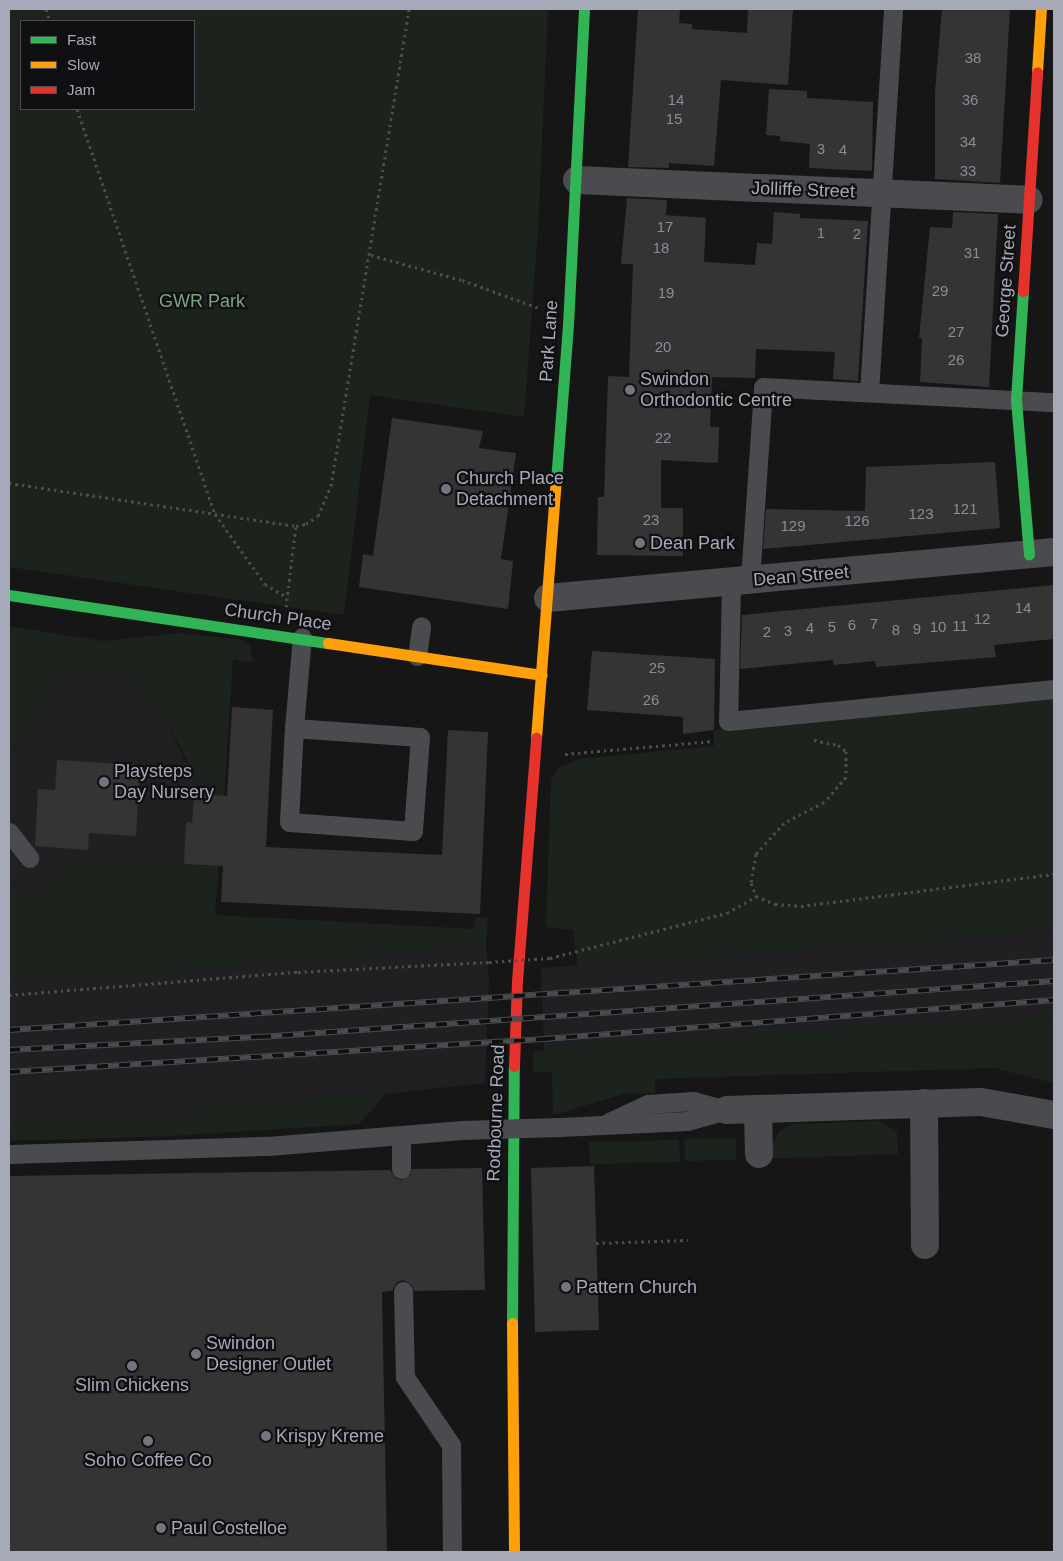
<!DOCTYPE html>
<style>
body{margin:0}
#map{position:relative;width:1063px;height:1561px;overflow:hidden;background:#161616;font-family:Arial,sans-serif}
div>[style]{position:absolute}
.built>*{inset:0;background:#202022}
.green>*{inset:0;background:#1c231d}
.building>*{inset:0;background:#343435}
.path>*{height:3px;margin-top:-1.5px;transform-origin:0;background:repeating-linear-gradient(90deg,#4c4c51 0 2.5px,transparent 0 6.5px)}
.lane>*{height:19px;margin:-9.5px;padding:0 9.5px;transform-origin:9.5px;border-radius:9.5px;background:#4a4b4f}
.street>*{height:28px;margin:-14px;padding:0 14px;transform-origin:14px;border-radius:14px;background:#4a4b4f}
.fast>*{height:11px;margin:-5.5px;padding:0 5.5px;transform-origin:5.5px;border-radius:5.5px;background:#30b455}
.slow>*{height:11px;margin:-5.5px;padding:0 5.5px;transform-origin:5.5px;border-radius:5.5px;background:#ff9f0a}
.jam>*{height:11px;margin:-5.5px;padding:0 5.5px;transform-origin:5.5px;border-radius:5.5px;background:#e5322d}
.rail>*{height:5.5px;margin-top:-2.75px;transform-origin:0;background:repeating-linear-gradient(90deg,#101012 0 11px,#494b4e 0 22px);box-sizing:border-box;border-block:1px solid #494b4e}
.path-bridge>*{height:3px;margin-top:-1.5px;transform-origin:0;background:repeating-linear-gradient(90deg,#4c4c51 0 2.5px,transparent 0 6.5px)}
.lane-bridge>*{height:19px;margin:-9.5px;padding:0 9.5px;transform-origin:9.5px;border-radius:9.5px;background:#4a4b4f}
.dots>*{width:14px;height:14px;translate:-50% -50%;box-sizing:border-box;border:2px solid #101012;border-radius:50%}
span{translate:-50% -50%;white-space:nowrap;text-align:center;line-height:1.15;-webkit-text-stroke:4.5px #101012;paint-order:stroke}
.number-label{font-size:15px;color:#8a8c97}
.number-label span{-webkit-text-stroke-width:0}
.street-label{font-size:18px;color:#a6aab8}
.park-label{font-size:18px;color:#7ba481}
.poi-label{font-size:18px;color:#a6aab8}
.left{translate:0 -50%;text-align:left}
.frame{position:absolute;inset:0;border:10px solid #a6aab8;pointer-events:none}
.legend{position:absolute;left:20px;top:20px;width:175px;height:90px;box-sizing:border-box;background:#101012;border:1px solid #4c4e54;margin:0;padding:6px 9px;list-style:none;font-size:15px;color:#a6aab8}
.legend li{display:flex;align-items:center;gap:10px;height:25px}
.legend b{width:25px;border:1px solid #4c4e54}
</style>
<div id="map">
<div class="built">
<div style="clip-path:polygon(69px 667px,129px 673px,143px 688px,167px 722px,184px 760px,224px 796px,219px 866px,83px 862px,72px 866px,48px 889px,37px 894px,22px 892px,9px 883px,9px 755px,28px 735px,56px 680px)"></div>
<div style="clip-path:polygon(1054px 931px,1054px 1016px,544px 1047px,541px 968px)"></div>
<div style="clip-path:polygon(486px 945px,489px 981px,485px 1083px,386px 1094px,228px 1102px,173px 1117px,9px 1121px,9px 981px,127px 975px)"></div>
</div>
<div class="green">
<div style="clip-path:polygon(evenodd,9px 9px,548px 9px,538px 232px,524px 417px,370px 395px,344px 615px,9px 567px,9px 9px,21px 21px,194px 21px,194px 109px,21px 109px,21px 21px)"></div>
<div style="clip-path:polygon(9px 626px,103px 641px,178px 633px,243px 640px,250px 646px,253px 663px,233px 660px,224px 796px,217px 797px,194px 775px,167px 722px,128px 673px,69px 668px,56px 680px,28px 735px,9px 755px)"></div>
<div style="clip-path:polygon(1054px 695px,1054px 931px,578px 966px,573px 930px,546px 927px,551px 781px,559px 767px,580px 759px,714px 746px,714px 730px)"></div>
<div style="clip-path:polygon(83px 862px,219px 866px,215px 915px,474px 929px,475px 918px,488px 917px,486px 945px,127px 975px,9px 981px,9px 883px,22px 892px,38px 894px,48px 889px,72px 866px)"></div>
<div style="clip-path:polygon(1054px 1016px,1054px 1083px,994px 1068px,655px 1079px,655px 1093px,624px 1094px,553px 1115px,552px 1072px,533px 1072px,533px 1052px,544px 1051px,544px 1047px)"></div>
<div style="clip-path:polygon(386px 1094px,359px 1124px,171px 1136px,9px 1141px,9px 1121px,173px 1117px,228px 1102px)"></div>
<div style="clip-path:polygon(881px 1121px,897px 1132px,898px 1154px,765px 1159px,779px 1131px,793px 1124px)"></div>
<div style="clip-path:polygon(736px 1138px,736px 1160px,685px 1161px,684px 1139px)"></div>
<div style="clip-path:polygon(679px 1140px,680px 1162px,590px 1164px,589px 1142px)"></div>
</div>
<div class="building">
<div style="clip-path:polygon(638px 9px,680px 9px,679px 23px,692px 24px,692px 29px,747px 33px,748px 9px,793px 9px,788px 85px,721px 80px,714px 166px,669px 163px,669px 168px,628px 167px)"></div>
<div style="clip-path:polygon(942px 9px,1010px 9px,1000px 183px,935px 179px,935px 91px)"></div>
<div style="clip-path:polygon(769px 89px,807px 91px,807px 98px,873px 102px,872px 171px,809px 168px,810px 144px,780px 141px,780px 136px,766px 135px)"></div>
<div style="clip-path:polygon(627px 198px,667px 200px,666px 215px,706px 218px,704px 262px,755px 265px,757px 243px,772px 244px,774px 212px,800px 214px,800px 218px,868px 221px,858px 381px,833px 379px,835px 352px,756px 349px,755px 378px,712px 377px,710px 427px,719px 427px,718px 463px,661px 460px,661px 508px,683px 508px,683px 556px,597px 555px,598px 497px,604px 497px,608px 376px,629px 377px,633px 264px,621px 264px)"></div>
<div style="clip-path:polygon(953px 212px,998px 214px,989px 387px,920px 382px,922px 338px,919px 338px,930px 227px,952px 228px)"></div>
<div style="clip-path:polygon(392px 418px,483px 431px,479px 448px,516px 453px,501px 559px,513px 561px,508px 609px,359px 587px,363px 554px,373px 556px)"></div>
<div style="clip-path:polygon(995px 462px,1000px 528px,763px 549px,766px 509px,865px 511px,866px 467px)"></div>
<div style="clip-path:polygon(1054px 585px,1054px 639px,994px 645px,996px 657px,876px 667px,875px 661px,834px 665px,833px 660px,740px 669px,742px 615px)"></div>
<div style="clip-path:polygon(592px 651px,715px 659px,714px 730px,683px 734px,683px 717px,587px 710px)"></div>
<div style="clip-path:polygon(232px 707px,273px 710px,266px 847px,442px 855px,448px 730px,488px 732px,480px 914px,221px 902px,223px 866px,184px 864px,186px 822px,192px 823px,194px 794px,227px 796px)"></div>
<div style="clip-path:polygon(57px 760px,140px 765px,136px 836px,89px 833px,88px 850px,35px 846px,38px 789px,55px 790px)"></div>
<div style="clip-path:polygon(594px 1166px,599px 1330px,535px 1332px,531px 1168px)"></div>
<div style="clip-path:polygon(482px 1168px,485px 1290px,414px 1291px,412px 1285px,403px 1280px,397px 1282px,392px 1291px,382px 1292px,387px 1552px,9px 1552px,9px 1176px,390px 1170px,395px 1178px,401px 1180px,410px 1175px,412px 1169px)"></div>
</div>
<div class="path">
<div style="left:46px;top:9px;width:13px;rotate:72deg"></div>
<div style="left:77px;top:109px;width:428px;rotate:71.2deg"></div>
<div style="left:215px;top:514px;width:86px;rotate:54.5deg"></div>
<div style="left:265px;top:584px;width:26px;rotate:31deg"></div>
<div style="left:371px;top:255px;width:94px;rotate:15.4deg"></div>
<div style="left:462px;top:280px;width:82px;rotate:20deg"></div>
<div style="left:9px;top:483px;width:290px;rotate:8.5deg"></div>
<div style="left:296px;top:526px;width:10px;rotate:-11deg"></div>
<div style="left:306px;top:524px;width:14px;rotate:-34deg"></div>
<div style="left:318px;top:516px;width:33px;rotate:-67deg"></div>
<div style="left:331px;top:486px;width:483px;rotate:-80.7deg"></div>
<div style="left:286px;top:607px;width:82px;rotate:-83deg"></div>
<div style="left:814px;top:740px;width:25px;rotate:12deg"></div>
<div style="left:838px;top:745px;width:10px;rotate:37deg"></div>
<div style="left:846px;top:751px;width:26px;rotate:90deg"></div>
<div style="left:846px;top:777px;width:33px;rotate:131deg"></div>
<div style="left:824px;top:802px;width:45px;rotate:152.3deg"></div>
<div style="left:784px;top:823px;width:42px;rotate:132.1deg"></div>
<div style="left:756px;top:854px;width:29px;rotate:100deg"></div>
<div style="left:751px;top:883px;width:14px;rotate:69deg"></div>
<div style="left:756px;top:896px;width:21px;rotate:23deg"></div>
<div style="left:775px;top:904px;width:26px;rotate:4deg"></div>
<div style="left:801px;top:906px;width:255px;rotate:-7.2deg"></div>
<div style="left:565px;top:754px;width:149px;rotate:-5deg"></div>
<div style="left:550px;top:958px;width:183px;rotate:-14.3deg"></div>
<div style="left:727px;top:913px;width:34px;rotate:-30deg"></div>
<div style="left:9px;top:995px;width:290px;rotate:-4.6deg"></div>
<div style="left:298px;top:972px;width:191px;rotate:-3deg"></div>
<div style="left:596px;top:1243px;width:92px;rotate:-1.9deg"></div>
</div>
<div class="lane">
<div style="left:869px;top:392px;width:384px;rotate:-86.4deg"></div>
<div style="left:750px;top:580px;width:193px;rotate:-86.1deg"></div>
<div style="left:763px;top:387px;width:291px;rotate:3deg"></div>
<div style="left:731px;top:583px;width:138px;rotate:91.2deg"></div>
<div style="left:728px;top:721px;width:328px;rotate:-5.6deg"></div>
<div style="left:417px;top:656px;width:30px;rotate:-82deg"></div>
<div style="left:294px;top:728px;width:126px;rotate:4.1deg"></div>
<div style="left:420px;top:737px;width:94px;rotate:94.3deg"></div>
<div style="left:413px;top:831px;width:124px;rotate:-175.8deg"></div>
<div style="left:289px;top:822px;width:94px;rotate:-87deg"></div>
<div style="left:294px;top:728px;width:91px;rotate:-85deg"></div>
<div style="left:9px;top:832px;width:33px;rotate:52deg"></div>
<div style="left:609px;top:1122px;width:43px;rotate:-24.8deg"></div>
<div style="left:648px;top:1104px;width:45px;rotate:-3.8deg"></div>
<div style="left:693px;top:1101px;width:35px;rotate:15deg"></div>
<div style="left:560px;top:1127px;width:127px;rotate:-2.7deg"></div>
<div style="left:687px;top:1121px;width:41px;rotate:-15.4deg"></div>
<div style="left:401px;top:1135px;width:34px;rotate:90deg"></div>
<div style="left:9px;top:1154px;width:259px;rotate:-1.8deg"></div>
<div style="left:268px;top:1146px;width:195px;rotate:-4.7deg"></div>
<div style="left:403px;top:1291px;width:86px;rotate:88.7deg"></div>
<div style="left:405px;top:1377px;width:82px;rotate:55.9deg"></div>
<div style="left:451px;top:1445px;width:107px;rotate:89.5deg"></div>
</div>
<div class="street">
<div style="left:577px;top:180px;width:452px;rotate:2.5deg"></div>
<div style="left:548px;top:598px;width:508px;rotate:-5.19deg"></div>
<div style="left:924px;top:1103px;width:142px;rotate:89.6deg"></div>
<div style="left:758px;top:1109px;width:45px;rotate:88.7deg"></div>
<div style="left:727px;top:1110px;width:254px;rotate:-1.8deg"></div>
<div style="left:981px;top:1102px;width:74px;rotate:10.1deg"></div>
</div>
<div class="fast">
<div style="left:1023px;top:291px;width:109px;rotate:93.7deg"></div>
<div style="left:1016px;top:400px;width:155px;rotate:85.2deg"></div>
<div style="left:556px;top:481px;width:156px;rotate:-85.6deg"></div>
<div style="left:568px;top:325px;width:316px;rotate:-87.1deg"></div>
<div style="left:9px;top:595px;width:323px;rotate:8.6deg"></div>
<div style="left:512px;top:1323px;width:257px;rotate:-89.6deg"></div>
</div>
<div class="slow">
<div style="left:1037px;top:72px;width:63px;rotate:-86.4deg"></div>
<div style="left:328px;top:643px;width:216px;rotate:8.5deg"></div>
<div style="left:536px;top:738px;width:258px;rotate:-85.6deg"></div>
<div style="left:512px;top:1323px;width:229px;rotate:89.5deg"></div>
</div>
<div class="jam">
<div style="left:1023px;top:291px;width:219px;rotate:-86.3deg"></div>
<div style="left:514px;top:1066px;width:85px;rotate:-88deg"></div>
<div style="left:517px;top:981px;width:244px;rotate:-85.5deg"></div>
</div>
<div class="rail">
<div style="left:9px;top:1030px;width:1047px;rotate:-3.83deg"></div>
<div style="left:9px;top:1050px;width:251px;rotate:-3deg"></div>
<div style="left:260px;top:1037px;width:796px;rotate:-4.03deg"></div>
<div style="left:9px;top:1072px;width:536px;rotate:-3.53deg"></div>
<div style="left:544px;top:1039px;width:511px;rotate:-4.37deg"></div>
</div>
<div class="path-bridge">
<div style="left:489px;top:962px;width:61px;rotate:-3.8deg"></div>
</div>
<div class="lane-bridge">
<div style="left:462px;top:1130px;width:98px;rotate:-1.8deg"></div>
</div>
<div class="dots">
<div style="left:630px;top:390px;background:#74767f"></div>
<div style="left:446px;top:489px;background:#74767f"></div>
<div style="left:640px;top:543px;background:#74767f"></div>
<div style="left:104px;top:782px;background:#74767f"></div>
<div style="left:566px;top:1287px;background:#74767f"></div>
<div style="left:196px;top:1354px;background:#74767f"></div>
<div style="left:132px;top:1366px;background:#74767f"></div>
<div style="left:266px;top:1436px;background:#74767f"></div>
<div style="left:148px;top:1441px;background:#74767f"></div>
<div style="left:161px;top:1528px;background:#74767f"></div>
</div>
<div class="number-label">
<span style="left:973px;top:58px">38</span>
<span style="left:676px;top:100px">14</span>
<span style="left:970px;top:100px">36</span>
<span style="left:674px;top:119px">15</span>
<span style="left:968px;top:142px">34</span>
<span style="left:821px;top:149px">3</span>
<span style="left:843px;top:150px">4</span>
<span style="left:968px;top:171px">33</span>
<span style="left:665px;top:227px">17</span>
<span style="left:821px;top:233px">1</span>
<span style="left:857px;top:234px">2</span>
<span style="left:661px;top:248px">18</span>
<span style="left:972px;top:253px">31</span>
<span style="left:940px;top:291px">29</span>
<span style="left:666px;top:293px">19</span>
<span style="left:956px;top:332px">27</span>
<span style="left:663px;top:347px">20</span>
<span style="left:956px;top:360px">26</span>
<span style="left:663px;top:438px">22</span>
<span style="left:965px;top:509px">121</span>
<span style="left:921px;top:514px">123</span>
<span style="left:651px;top:520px">23</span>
<span style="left:857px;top:521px">126</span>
<span style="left:793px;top:526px">129</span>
<span style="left:1023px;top:608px">14</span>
<span style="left:982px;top:619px">12</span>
<span style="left:874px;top:624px">7</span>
<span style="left:852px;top:625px">6</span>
<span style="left:960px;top:626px">11</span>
<span style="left:832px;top:627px">5</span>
<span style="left:938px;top:627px">10</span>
<span style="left:810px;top:628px">4</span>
<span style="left:917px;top:629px">9</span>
<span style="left:896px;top:630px">8</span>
<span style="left:788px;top:631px">3</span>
<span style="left:767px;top:632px">2</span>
<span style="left:657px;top:668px">25</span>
<span style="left:651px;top:700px">26</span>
</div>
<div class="street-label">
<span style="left:803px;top:190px;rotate:2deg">Jolliffe Street</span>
<span style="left:1006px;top:281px;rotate:-86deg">George Street</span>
<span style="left:549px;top:341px;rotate:-86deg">Park Lane</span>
<span style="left:801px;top:576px;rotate:-5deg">Dean Street</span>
<span style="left:278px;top:617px;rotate:8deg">Church Place</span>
<span style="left:496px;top:1113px;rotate:-88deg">Rodbourne Road</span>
</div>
<div class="park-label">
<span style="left:202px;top:301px">GWR Park</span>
</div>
<div class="poi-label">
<span class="left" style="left:640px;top:390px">Swindon<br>Orthodontic Centre</span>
<span class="left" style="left:456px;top:489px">Church Place<br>Detachment</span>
<span class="left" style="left:650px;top:543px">Dean Park</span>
<span class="left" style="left:114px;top:782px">Playsteps<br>Day Nursery</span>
<span class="left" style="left:576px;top:1287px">Pattern Church</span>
<span class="left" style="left:206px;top:1354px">Swindon<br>Designer Outlet</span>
<span style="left:132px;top:1385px">Slim Chickens</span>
<span class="left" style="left:276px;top:1436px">Krispy Kreme</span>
<span style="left:148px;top:1460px">Soho Coffee Co</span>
<span class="left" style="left:171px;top:1528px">Paul Costelloe</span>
</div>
<div class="frame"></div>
<ul class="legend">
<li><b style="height:6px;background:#30b455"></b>Fast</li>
<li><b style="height:6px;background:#ff9f0a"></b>Slow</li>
<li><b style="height:6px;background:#e5322d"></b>Jam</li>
</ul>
</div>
